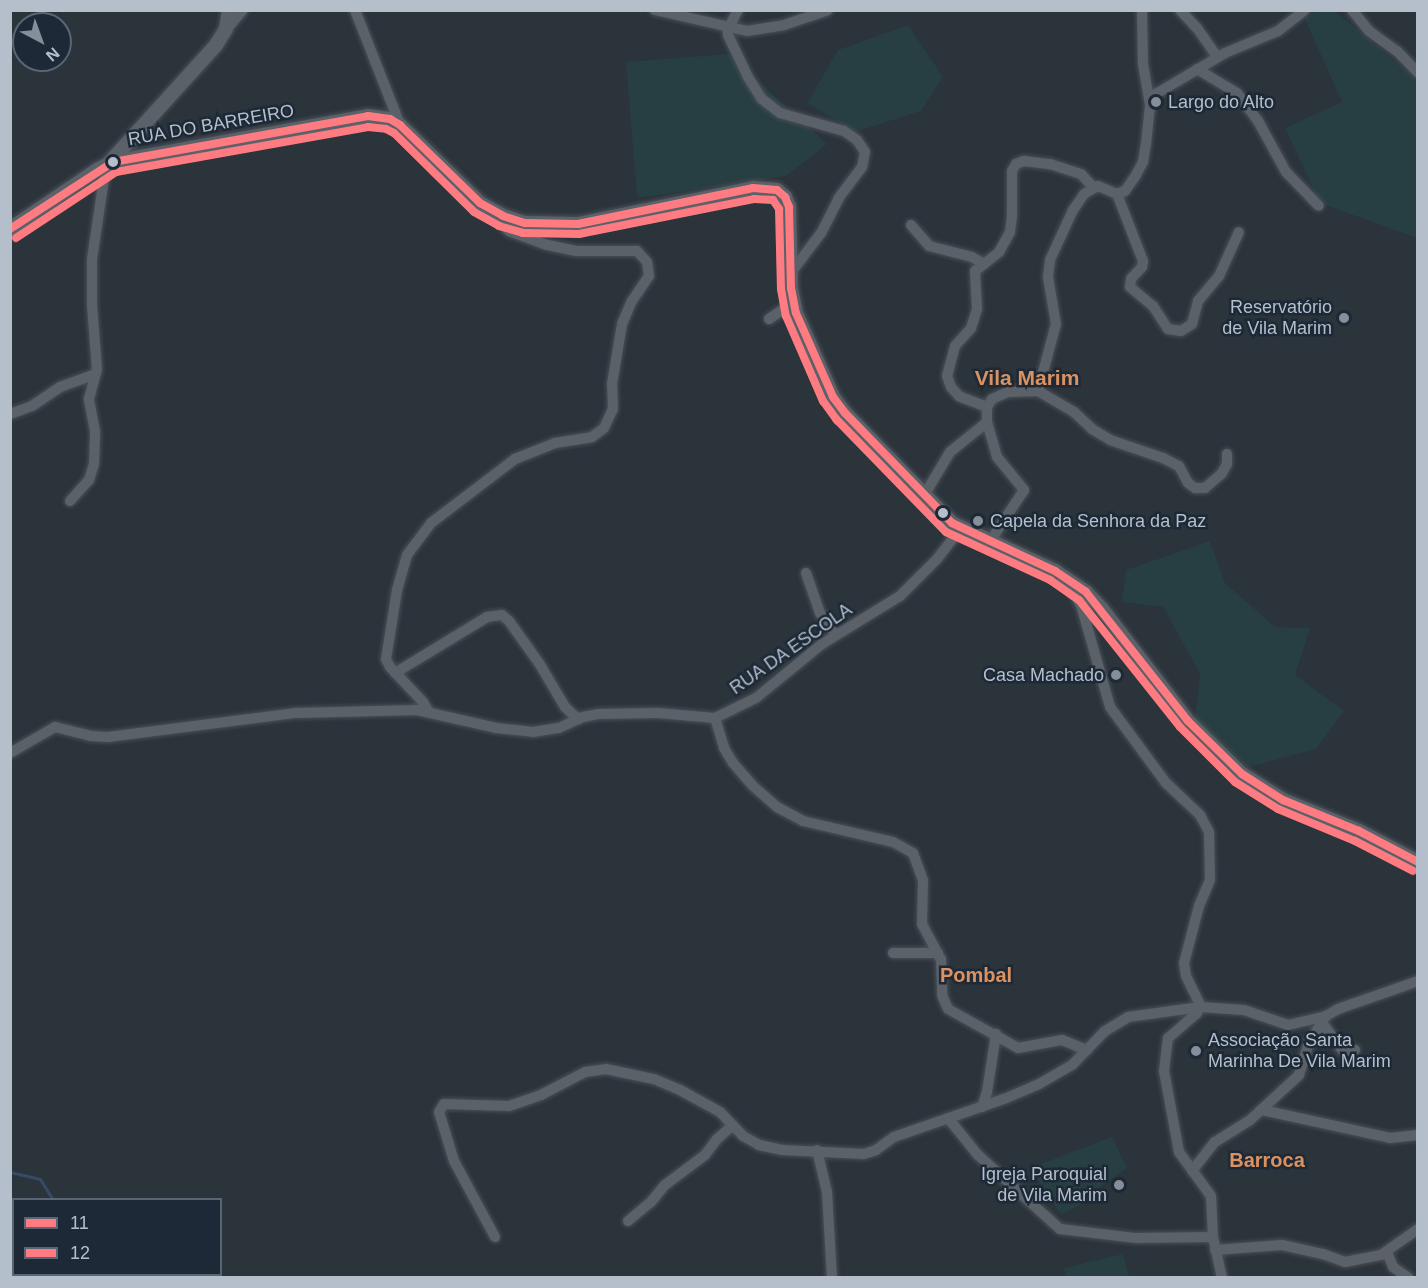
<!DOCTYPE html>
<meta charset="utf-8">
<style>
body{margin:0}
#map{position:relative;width:1428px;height:1288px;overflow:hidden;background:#2b333b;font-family:Helvetica,sans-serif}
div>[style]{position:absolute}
.green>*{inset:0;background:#273f42}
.stream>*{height:3px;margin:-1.5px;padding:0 1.5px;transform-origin:1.5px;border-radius:1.5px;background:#364c66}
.roads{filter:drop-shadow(0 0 2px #494f55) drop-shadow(0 0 2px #494f55)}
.minor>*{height:10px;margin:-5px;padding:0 5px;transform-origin:5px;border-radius:5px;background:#5b6169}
.tertiary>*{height:14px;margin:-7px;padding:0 7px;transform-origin:7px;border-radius:7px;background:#5b6169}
.bus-1>*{height:8px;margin:-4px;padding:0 4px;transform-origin:4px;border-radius:4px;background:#fe7c81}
.bus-2>*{height:8px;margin:-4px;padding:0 4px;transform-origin:4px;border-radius:4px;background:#fe7c81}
.dots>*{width:16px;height:16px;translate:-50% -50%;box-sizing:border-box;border:3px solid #1d2937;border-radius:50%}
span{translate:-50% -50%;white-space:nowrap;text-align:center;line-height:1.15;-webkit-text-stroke:5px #1d2937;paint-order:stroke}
.poi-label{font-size:18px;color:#b5bfcc}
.left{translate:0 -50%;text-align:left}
.right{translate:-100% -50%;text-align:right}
.street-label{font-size:18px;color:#b5bfcc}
.neighbourhood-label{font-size:20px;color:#dc9260;font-weight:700}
.quarter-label{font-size:21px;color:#dc9260;font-weight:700}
.frame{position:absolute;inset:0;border:12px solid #b5bfcc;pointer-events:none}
.legend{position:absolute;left:12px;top:1198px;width:210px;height:78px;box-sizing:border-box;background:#1d2937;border:2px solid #5a6573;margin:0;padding:8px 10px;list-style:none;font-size:18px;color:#b5bfcc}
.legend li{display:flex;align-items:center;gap:12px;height:30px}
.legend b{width:30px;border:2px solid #5a6573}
.north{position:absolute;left:12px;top:12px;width:60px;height:60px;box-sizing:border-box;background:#1d2937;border:2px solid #5a6573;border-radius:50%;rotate:139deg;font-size:16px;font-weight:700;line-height:24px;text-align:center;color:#b5bfcc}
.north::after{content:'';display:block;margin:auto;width:21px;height:27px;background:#858e99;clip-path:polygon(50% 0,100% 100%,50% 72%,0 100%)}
</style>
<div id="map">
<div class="green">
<div style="clip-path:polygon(1315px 11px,1335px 11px,1417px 80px,1417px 238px,1320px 203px,1285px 128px,1342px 102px,1305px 19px)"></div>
<div style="clip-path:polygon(908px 25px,943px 77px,921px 111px,855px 132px,807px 103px,838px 50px)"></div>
<div style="clip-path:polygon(729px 54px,827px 144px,786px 176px,637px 198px,626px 62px)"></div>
<div style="clip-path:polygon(1210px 541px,1225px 583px,1275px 627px,1310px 628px,1295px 675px,1344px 711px,1316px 749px,1248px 767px,1195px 719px,1200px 674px,1163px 607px,1122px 602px,1126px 570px)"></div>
<div style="clip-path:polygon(1112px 1137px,1127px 1168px,1086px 1197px,1087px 1201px,1061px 1215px,1030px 1168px)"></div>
<div style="clip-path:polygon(1123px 1254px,1129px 1277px,1066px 1277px,1064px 1268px)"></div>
</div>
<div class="stream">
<div style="left:10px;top:1172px;width:31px;rotate:13deg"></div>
<div style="left:40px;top:1179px;width:25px;rotate:58deg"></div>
<div style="left:104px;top:1274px;width:5px;rotate:53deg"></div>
</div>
<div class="roads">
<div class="minor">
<div style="left:355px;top:10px;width:123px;rotate:68.6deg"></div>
<div style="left:655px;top:10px;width:94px;rotate:12.9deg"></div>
<div style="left:747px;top:31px;width:37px;rotate:-9deg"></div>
<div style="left:784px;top:25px;width:46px;rotate:-18.8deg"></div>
<div style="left:738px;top:10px;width:21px;rotate:118deg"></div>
<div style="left:728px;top:29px;width:6px;rotate:90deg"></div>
<div style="left:728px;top:35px;width:47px;rotate:64.5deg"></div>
<div style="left:748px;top:77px;width:26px;rotate:58deg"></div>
<div style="left:762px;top:99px;width:23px;rotate:38deg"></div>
<div style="left:780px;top:113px;width:66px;rotate:15.7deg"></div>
<div style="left:844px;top:131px;width:16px;rotate:35deg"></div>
<div style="left:857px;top:140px;width:14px;rotate:56deg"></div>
<div style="left:865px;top:152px;width:15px;rotate:101deg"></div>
<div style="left:862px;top:167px;width:39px;rotate:127deg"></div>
<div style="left:839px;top:198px;width:39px;rotate:117deg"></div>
<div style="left:821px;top:233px;width:51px;rotate:127.1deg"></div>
<div style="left:1180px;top:10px;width:25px;rotate:47deg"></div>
<div style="left:1197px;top:28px;width:35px;rotate:55deg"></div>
<div style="left:1352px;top:10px;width:27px;rotate:51deg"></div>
<div style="left:1369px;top:31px;width:34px;rotate:36deg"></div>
<div style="left:1397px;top:51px;width:30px;rotate:46deg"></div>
<div style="left:226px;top:30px;width:26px;rotate:-50deg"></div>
<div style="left:1197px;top:69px;width:47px;rotate:31deg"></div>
<div style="left:1237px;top:93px;width:35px;rotate:53deg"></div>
<div style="left:1258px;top:121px;width:58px;rotate:61.2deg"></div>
<div style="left:1286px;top:172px;width:47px;rotate:45.9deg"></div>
<div style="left:1149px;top:98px;width:88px;rotate:-30.6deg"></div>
<div style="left:1225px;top:53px;width:57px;rotate:-22.5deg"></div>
<div style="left:1278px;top:31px;width:34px;rotate:-38deg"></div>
<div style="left:1117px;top:194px;width:72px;rotate:68.8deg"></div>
<div style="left:1143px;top:261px;width:6px;rotate:99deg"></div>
<div style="left:1142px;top:267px;width:16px;rotate:133deg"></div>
<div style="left:1131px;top:279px;width:8px;rotate:97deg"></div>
<div style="left:1130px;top:287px;width:30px;rotate:40deg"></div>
<div style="left:1153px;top:306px;width:27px;rotate:57deg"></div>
<div style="left:1168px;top:329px;width:13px;rotate:9deg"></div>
<div style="left:1181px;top:331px;width:13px;rotate:-32deg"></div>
<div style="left:1192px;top:324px;width:24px;rotate:-75deg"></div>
<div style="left:1198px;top:301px;width:33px;rotate:-50deg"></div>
<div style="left:1219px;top:276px;width:48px;rotate:-65.6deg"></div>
<div style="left:1117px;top:194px;width:9px;rotate:-21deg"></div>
<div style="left:1125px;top:191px;width:19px;rotate:-55deg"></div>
<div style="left:1136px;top:175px;width:15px;rotate:-62deg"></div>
<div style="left:1143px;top:162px;width:18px;rotate:-81deg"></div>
<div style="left:1146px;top:144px;width:39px;rotate:-84deg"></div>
<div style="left:1150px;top:105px;width:42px;rotate:-99.7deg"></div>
<div style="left:1143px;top:64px;width:54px;rotate:-91.1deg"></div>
<div style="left:911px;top:225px;width:28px;rotate:49deg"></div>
<div style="left:929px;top:246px;width:44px;rotate:14.3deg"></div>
<div style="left:972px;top:257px;width:14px;rotate:30deg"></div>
<div style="left:769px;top:319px;width:30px;rotate:-34deg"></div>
<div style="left:1038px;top:391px;width:69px;rotate:-75deg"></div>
<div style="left:1056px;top:324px;width:48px;rotate:-99.7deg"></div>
<div style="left:1048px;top:277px;width:17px;rotate:-83deg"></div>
<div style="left:1050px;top:260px;width:55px;rotate:-65.3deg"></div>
<div style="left:1073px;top:210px;width:19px;rotate:-55deg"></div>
<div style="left:1084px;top:194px;width:16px;rotate:-30deg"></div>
<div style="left:1098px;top:186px;width:21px;rotate:23deg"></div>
<div style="left:1038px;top:391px;width:42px;rotate:30.3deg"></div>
<div style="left:1074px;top:412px;width:25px;rotate:43deg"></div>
<div style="left:1092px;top:429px;width:21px;rotate:31deg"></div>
<div style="left:1110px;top:440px;width:56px;rotate:18.8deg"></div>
<div style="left:1163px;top:458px;width:18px;rotate:27deg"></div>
<div style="left:1179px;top:466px;width:19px;rotate:62deg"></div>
<div style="left:1188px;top:483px;width:9px;rotate:36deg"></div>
<div style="left:1195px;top:488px;width:10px"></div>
<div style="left:1205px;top:488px;width:23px;rotate:-41deg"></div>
<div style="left:1222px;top:473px;width:10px;rotate:-61deg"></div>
<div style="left:1227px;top:464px;width:10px;rotate:-90deg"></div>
<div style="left:987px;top:407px;width:30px;rotate:-159deg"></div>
<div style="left:959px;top:396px;width:12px;rotate:-132deg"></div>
<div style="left:951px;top:387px;width:12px;rotate:-110deg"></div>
<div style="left:947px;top:376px;width:31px;rotate:-75deg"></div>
<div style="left:955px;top:346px;width:24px;rotate:-48deg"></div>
<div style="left:971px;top:328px;width:20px;rotate:-72deg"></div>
<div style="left:977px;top:309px;width:38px;rotate:-93deg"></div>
<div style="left:975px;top:271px;width:31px;rotate:-38deg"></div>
<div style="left:999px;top:252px;width:23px;rotate:-61deg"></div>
<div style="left:1010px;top:232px;width:17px;rotate:-83deg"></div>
<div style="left:1012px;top:215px;width:44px;rotate:-90deg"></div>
<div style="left:1012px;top:171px;width:8px;rotate:-60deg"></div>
<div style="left:1016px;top:164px;width:9px;rotate:-21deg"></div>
<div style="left:1024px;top:161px;width:26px;rotate:7deg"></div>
<div style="left:1050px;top:164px;width:33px;rotate:18deg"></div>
<div style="left:1081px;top:174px;width:18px;rotate:47deg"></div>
<div style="left:10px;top:414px;width:23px;rotate:-20deg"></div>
<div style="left:32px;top:406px;width:34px;rotate:-34deg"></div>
<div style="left:60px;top:387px;width:38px;rotate:-20deg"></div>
<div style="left:987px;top:422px;width:36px;rotate:74deg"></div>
<div style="left:997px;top:457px;width:43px;rotate:50.7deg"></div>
<div style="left:1024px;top:490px;width:60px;rotate:123.4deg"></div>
<div style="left:925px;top:494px;width:49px;rotate:-59.2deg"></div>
<div style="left:950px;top:452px;width:48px;rotate:-39deg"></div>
<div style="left:987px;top:422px;width:15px;rotate:-90deg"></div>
<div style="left:987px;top:407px;width:9px;rotate:-58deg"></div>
<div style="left:992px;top:399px;width:17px;rotate:-24deg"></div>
<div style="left:1008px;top:392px;width:30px;rotate:-2deg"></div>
<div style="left:70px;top:501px;width:28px;rotate:-48deg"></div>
<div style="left:89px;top:480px;width:17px;rotate:-73deg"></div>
<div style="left:94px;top:464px;width:33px;rotate:-88deg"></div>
<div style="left:95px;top:431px;width:33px;rotate:-101deg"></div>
<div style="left:89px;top:399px;width:30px;rotate:-75deg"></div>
<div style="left:97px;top:370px;width:65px;rotate:-94.4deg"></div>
<div style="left:92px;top:305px;width:46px;rotate:-90deg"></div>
<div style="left:92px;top:259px;width:95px;rotate:-81.5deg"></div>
<div style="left:806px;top:573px;width:42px;rotate:70.7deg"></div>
<div style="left:820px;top:613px;width:27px;rotate:54deg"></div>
<div style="left:1068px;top:581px;width:27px;rotate:62deg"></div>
<div style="left:1081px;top:605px;width:106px;rotate:74.1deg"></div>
<div style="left:1110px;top:707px;width:94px;rotate:53.6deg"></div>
<div style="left:1166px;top:783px;width:47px;rotate:43.3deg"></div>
<div style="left:1200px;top:815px;width:19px;rotate:62deg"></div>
<div style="left:1209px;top:832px;width:48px;rotate:88.8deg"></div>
<div style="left:1210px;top:880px;width:28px;rotate:113deg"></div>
<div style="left:1199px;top:906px;width:59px;rotate:104.7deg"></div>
<div style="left:1184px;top:963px;width:13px;rotate:81deg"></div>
<div style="left:1186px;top:976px;width:32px;rotate:64deg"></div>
<div style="left:1200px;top:1005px;width:9px;rotate:111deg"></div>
<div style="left:1197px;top:1013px;width:38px;rotate:139deg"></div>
<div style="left:1168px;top:1038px;width:33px;rotate:97deg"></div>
<div style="left:1164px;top:1071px;width:82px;rotate:79.5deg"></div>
<div style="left:1179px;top:1152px;width:54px;rotate:54deg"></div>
<div style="left:1211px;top:1196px;width:41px;rotate:87.2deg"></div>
<div style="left:1213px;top:1237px;width:42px;rotate:77.6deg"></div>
<div style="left:395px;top:673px;width:108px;rotate:-31.3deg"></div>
<div style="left:487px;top:617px;width:15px;rotate:-8deg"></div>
<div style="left:502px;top:615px;width:9px;rotate:41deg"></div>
<div style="left:509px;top:621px;width:52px;rotate:54.5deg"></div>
<div style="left:539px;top:663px;width:51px;rotate:59.4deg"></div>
<div style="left:565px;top:707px;width:18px;rotate:43deg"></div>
<div style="left:428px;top:711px;width:10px;rotate:-119deg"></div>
<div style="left:423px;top:702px;width:48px;rotate:-133.3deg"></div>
<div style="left:390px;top:667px;width:9px;rotate:-117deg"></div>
<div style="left:386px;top:659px;width:70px;rotate:-80.9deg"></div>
<div style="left:397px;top:590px;width:36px;rotate:-74deg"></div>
<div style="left:407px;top:555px;width:40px;rotate:-53deg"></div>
<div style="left:431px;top:523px;width:106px;rotate:-37.3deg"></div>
<div style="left:515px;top:459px;width:43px;rotate:-21.8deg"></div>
<div style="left:555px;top:443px;width:37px;rotate:-9deg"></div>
<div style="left:592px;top:437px;width:15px;rotate:-37deg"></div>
<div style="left:604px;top:428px;width:21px;rotate:-65deg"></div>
<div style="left:613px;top:409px;width:25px;rotate:-92deg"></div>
<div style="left:612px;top:384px;width:61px;rotate:-80.5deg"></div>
<div style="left:622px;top:324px;width:25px;rotate:-67deg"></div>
<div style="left:632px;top:301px;width:30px;rotate:-56deg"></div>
<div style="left:649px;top:276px;width:14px;rotate:-98deg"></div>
<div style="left:647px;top:262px;width:15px;rotate:-132deg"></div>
<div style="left:637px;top:251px;width:61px;rotate:180deg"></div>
<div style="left:576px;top:251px;width:30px;rotate:-168deg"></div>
<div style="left:547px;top:245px;width:40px;rotate:-159.8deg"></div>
<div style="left:509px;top:231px;width:31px;rotate:-135deg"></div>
<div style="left:715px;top:718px;width:31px;rotate:73deg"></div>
<div style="left:724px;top:748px;width:17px;rotate:59deg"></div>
<div style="left:733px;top:763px;width:30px;rotate:49deg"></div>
<div style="left:753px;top:786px;width:32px;rotate:41deg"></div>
<div style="left:777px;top:807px;width:30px;rotate:28deg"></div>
<div style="left:803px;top:821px;width:92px;rotate:13.1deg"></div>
<div style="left:893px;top:842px;width:23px;rotate:29deg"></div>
<div style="left:913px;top:853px;width:29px;rotate:70deg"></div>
<div style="left:923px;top:880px;width:44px;rotate:91.3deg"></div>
<div style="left:922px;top:924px;width:40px;rotate:62deg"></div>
<div style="left:941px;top:959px;width:36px;rotate:88deg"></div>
<div style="left:942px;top:995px;width:15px;rotate:67deg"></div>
<div style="left:948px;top:1009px;width:80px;rotate:29.1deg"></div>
<div style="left:1018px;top:1048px;width:45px;rotate:-10.3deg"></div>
<div style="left:1062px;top:1040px;width:27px;rotate:22deg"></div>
<div style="left:10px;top:753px;width:52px;rotate:-30deg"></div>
<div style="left:55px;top:727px;width:36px;rotate:14deg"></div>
<div style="left:90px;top:736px;width:18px;rotate:3deg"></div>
<div style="left:108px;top:737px;width:190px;rotate:-7.3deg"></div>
<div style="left:296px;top:713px;width:121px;rotate:-1.4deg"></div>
<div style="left:417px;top:710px;width:81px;rotate:12.8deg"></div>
<div style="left:496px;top:728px;width:37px;rotate:6deg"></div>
<div style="left:533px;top:732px;width:26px;rotate:-9deg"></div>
<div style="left:559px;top:728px;width:26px;rotate:-25deg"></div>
<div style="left:583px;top:717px;width:16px;rotate:-11deg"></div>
<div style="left:599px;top:714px;width:59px;rotate:-1deg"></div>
<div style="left:658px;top:713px;width:57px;rotate:5deg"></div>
<div style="left:715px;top:718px;width:46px;rotate:-26deg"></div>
<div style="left:756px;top:698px;width:85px;rotate:-39.3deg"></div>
<div style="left:822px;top:644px;width:92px;rotate:-31.6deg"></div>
<div style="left:900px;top:596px;width:52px;rotate:-45deg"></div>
<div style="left:937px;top:559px;width:39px;rotate:-52deg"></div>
<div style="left:893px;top:953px;width:45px"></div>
<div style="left:1321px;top:1021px;width:37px;rotate:54deg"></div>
<div style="left:1343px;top:1051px;width:12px;rotate:-5deg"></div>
<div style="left:982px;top:1107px;width:16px;rotate:-72deg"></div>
<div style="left:987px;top:1092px;width:59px;rotate:-81.2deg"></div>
<div style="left:1262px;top:1110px;width:131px;rotate:12.3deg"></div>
<div style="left:1390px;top:1138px;width:28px;rotate:-6deg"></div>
<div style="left:948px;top:1118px;width:48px;rotate:51deg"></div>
<div style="left:978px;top:1155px;width:110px;rotate:42.1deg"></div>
<div style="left:1060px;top:1229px;width:77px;rotate:6.8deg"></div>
<div style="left:1136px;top:1238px;width:77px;rotate:-0.7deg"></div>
<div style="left:817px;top:1150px;width:43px;rotate:76.6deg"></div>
<div style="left:827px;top:1192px;width:86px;rotate:86.7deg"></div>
<div style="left:1192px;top:1171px;width:37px;rotate:-52deg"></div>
<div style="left:1215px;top:1142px;width:40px;rotate:-32deg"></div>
<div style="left:1249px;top:1121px;width:68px;rotate:-42.6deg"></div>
<div style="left:1299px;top:1075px;width:34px;rotate:-73deg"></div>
<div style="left:1309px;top:1043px;width:32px;rotate:-58deg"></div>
<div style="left:1326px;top:1016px;width:14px;rotate:-30deg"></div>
<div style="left:1338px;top:1009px;width:85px;rotate:-19.3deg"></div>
<div style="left:628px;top:1221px;width:30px;rotate:-40deg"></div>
<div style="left:651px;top:1202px;width:22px;rotate:-51deg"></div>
<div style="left:665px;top:1185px;width:50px;rotate:-36.9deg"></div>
<div style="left:705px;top:1155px;width:20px;rotate:-53deg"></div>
<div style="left:717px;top:1139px;width:21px;rotate:-41deg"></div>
<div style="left:495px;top:1237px;width:86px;rotate:-118.3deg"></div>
<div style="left:454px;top:1161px;width:51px;rotate:-107deg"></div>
<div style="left:439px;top:1112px;width:9px;rotate:-58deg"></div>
<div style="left:444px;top:1104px;width:65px;rotate:1.8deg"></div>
<div style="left:509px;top:1106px;width:34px;rotate:-19deg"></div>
<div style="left:541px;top:1095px;width:50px;rotate:-27.6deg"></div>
<div style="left:585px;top:1072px;width:21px;rotate:-8deg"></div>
<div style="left:606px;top:1069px;width:49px;rotate:11.8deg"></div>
<div style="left:654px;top:1079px;width:28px;rotate:23deg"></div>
<div style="left:680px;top:1090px;width:46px;rotate:28.8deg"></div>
<div style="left:720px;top:1112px;width:33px;rotate:46deg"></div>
<div style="left:743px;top:1136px;width:18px;rotate:29deg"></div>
<div style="left:759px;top:1145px;width:24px;rotate:12deg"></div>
<div style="left:782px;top:1150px;width:82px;rotate:2.8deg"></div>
<div style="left:864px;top:1154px;width:13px;rotate:-18deg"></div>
<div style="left:876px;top:1150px;width:22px;rotate:-36deg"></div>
<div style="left:894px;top:1137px;width:116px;rotate:-19.1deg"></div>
<div style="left:1004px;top:1099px;width:38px;rotate:-23deg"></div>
<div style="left:1039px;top:1084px;width:39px;rotate:-30deg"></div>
<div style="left:1073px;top:1064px;width:46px;rotate:-45.9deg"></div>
<div style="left:1105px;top:1031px;width:27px;rotate:-31deg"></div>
<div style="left:1128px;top:1017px;width:73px;rotate:-7.9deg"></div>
<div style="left:1200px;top:1007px;width:44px;rotate:3.9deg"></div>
<div style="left:1244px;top:1010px;width:46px;rotate:18.8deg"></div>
<div style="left:1288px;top:1025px;width:39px;rotate:-13deg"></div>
<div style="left:1215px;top:1250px;width:67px;rotate:-4.3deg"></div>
<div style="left:1282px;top:1245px;width:42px;rotate:12.4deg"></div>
<div style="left:1323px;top:1254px;width:23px;rotate:20deg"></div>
<div style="left:1345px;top:1262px;width:37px;rotate:-11deg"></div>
<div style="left:1381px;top:1255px;width:45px;rotate:-35.1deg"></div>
<div style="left:1387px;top:1252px;width:16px;rotate:68deg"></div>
<div style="left:1393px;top:1267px;width:19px;rotate:35deg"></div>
</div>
<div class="tertiary">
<div style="left:110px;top:162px;width:158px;rotate:-47.8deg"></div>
<div style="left:216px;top:45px;width:19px;rotate:-58deg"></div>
<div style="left:226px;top:29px;width:19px;rotate:-81deg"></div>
<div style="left:10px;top:229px;width:105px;rotate:-34.1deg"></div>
<div style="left:97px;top:170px;width:18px;rotate:-27deg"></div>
<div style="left:113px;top:162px;width:259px;rotate:-10.2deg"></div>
<div style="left:368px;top:116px;width:22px;rotate:8deg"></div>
<div style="left:390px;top:119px;width:12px;rotate:31deg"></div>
<div style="left:400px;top:125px;width:112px;rotate:44.3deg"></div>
<div style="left:480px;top:203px;width:26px;rotate:29deg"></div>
<div style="left:503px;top:216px;width:23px;rotate:18deg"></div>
<div style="left:525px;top:223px;width:53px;rotate:1.1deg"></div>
<div style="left:578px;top:224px;width:179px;rotate:-11.6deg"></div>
<div style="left:753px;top:188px;width:24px;rotate:5deg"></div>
<div style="left:777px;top:190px;width:11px;rotate:41deg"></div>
<div style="left:785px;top:197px;width:11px;rotate:68deg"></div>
<div style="left:789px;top:207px;width:81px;rotate:88.6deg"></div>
<div style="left:791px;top:288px;width:25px;rotate:79deg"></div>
<div style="left:796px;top:313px;width:92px;rotate:66.2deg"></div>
<div style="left:833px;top:397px;width:20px;rotate:53deg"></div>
<div style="left:845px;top:413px;width:153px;rotate:45.8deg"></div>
<div style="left:952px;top:523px;width:114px;rotate:25deg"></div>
<div style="left:1055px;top:571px;width:37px;rotate:34deg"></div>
<div style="left:1086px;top:592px;width:23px;rotate:47deg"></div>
<div style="left:1102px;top:609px;width:141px;rotate:52.5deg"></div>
<div style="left:1188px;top:721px;width:76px;rotate:44.5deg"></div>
<div style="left:1242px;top:774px;width:49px;rotate:32.4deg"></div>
<div style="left:1283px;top:800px;width:82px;rotate:22.2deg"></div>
<div style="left:1359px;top:831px;width:67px;rotate:27.7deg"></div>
</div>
</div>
<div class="bus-1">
<div style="left:10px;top:229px;width:123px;rotate:-33deg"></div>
<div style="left:113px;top:162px;width:259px;rotate:-10.2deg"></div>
<div style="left:368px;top:116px;width:22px;rotate:8deg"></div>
<div style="left:390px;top:119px;width:12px;rotate:31deg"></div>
<div style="left:400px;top:125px;width:112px;rotate:44.3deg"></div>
<div style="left:480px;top:203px;width:26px;rotate:29deg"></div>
<div style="left:503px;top:216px;width:23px;rotate:18deg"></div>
<div style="left:525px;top:223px;width:53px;rotate:1.1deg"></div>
<div style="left:578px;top:224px;width:179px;rotate:-11.6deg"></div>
<div style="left:753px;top:188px;width:24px;rotate:5deg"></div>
<div style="left:777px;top:190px;width:11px;rotate:41deg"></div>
<div style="left:785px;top:197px;width:11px;rotate:68deg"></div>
<div style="left:789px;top:207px;width:81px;rotate:88.6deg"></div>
<div style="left:791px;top:288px;width:25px;rotate:79deg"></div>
<div style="left:796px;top:313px;width:92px;rotate:66.2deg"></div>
<div style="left:833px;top:397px;width:20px;rotate:53deg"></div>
<div style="left:845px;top:413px;width:153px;rotate:45.8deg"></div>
<div style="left:952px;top:523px;width:114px;rotate:25deg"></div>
<div style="left:1055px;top:571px;width:37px;rotate:34deg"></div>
<div style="left:1086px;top:592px;width:164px;rotate:51.7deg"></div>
<div style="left:1188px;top:721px;width:76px;rotate:44.5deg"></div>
<div style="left:1242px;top:774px;width:49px;rotate:32.4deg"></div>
<div style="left:1283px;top:800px;width:82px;rotate:22.2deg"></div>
<div style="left:1359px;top:831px;width:67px;rotate:27.7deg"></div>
</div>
<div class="bus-2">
<div style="left:16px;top:238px;width:120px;rotate:-33.4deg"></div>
<div style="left:116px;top:172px;width:256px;rotate:-10.1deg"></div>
<div style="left:368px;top:127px;width:18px;rotate:6deg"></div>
<div style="left:386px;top:129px;width:9px;rotate:27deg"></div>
<div style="left:394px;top:133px;width:112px;rotate:44.6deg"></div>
<div style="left:474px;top:212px;width:29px;rotate:29deg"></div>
<div style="left:499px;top:226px;width:25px;rotate:16deg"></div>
<div style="left:523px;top:233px;width:56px;rotate:1deg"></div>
<div style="left:579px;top:234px;width:178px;rotate:-11.3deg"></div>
<div style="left:754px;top:199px;width:19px;rotate:3deg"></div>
<div style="left:773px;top:200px;width:11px;rotate:56deg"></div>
<div style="left:779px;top:209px;width:80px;rotate:88.6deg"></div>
<div style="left:781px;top:289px;width:27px;rotate:80deg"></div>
<div style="left:786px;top:316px;width:93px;rotate:66.5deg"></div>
<div style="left:823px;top:401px;width:24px;rotate:54deg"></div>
<div style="left:837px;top:420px;width:156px;rotate:45.8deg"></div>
<div style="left:946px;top:532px;width:115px;rotate:24.8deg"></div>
<div style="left:1050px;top:580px;width:35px;rotate:35deg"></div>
<div style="left:1079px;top:600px;width:162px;rotate:51.5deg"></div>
<div style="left:1180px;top:727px;width:78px;rotate:45deg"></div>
<div style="left:1235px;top:782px;width:51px;rotate:32.1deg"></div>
<div style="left:1278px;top:809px;width:83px;rotate:22.6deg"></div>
<div style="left:1355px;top:841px;width:65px;rotate:27.3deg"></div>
</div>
<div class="dots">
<div style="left:1156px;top:102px;background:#858e99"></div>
<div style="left:113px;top:162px;background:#b5bfcc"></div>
<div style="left:1344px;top:318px;background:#858e99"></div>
<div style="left:943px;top:513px;background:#b5bfcc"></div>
<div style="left:978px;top:521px;background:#858e99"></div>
<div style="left:1116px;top:675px;background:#858e99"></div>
<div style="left:1196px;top:1051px;background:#858e99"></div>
<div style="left:1119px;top:1185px;background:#858e99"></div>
</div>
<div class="poi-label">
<span class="left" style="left:1168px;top:102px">Largo do Alto</span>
<span class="right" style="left:1332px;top:318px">Reservatório<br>de Vila Marim</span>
<span class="left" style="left:990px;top:521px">Capela da Senhora da Paz</span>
<span class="right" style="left:1104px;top:675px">Casa Machado</span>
<span class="left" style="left:1208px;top:1051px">Associação Santa<br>Marinha De Vila Marim</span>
<span class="right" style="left:1107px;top:1185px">Igreja Paroquial<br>de Vila Marim</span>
</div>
<div class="street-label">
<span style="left:211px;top:125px;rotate:-10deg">RUA DO BARREIRO</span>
<span style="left:791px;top:649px;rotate:-35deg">RUA DA ESCOLA</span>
</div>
<div class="neighbourhood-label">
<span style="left:976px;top:975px">Pombal</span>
<span style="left:1267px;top:1160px">Barroca</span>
</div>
<div class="quarter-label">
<span style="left:1027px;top:378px">Vila Marim</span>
</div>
<div class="frame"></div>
<ul class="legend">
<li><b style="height:8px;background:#fe7c81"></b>11</li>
<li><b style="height:8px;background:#fe7c81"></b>12</li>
</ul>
<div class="north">N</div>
</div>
